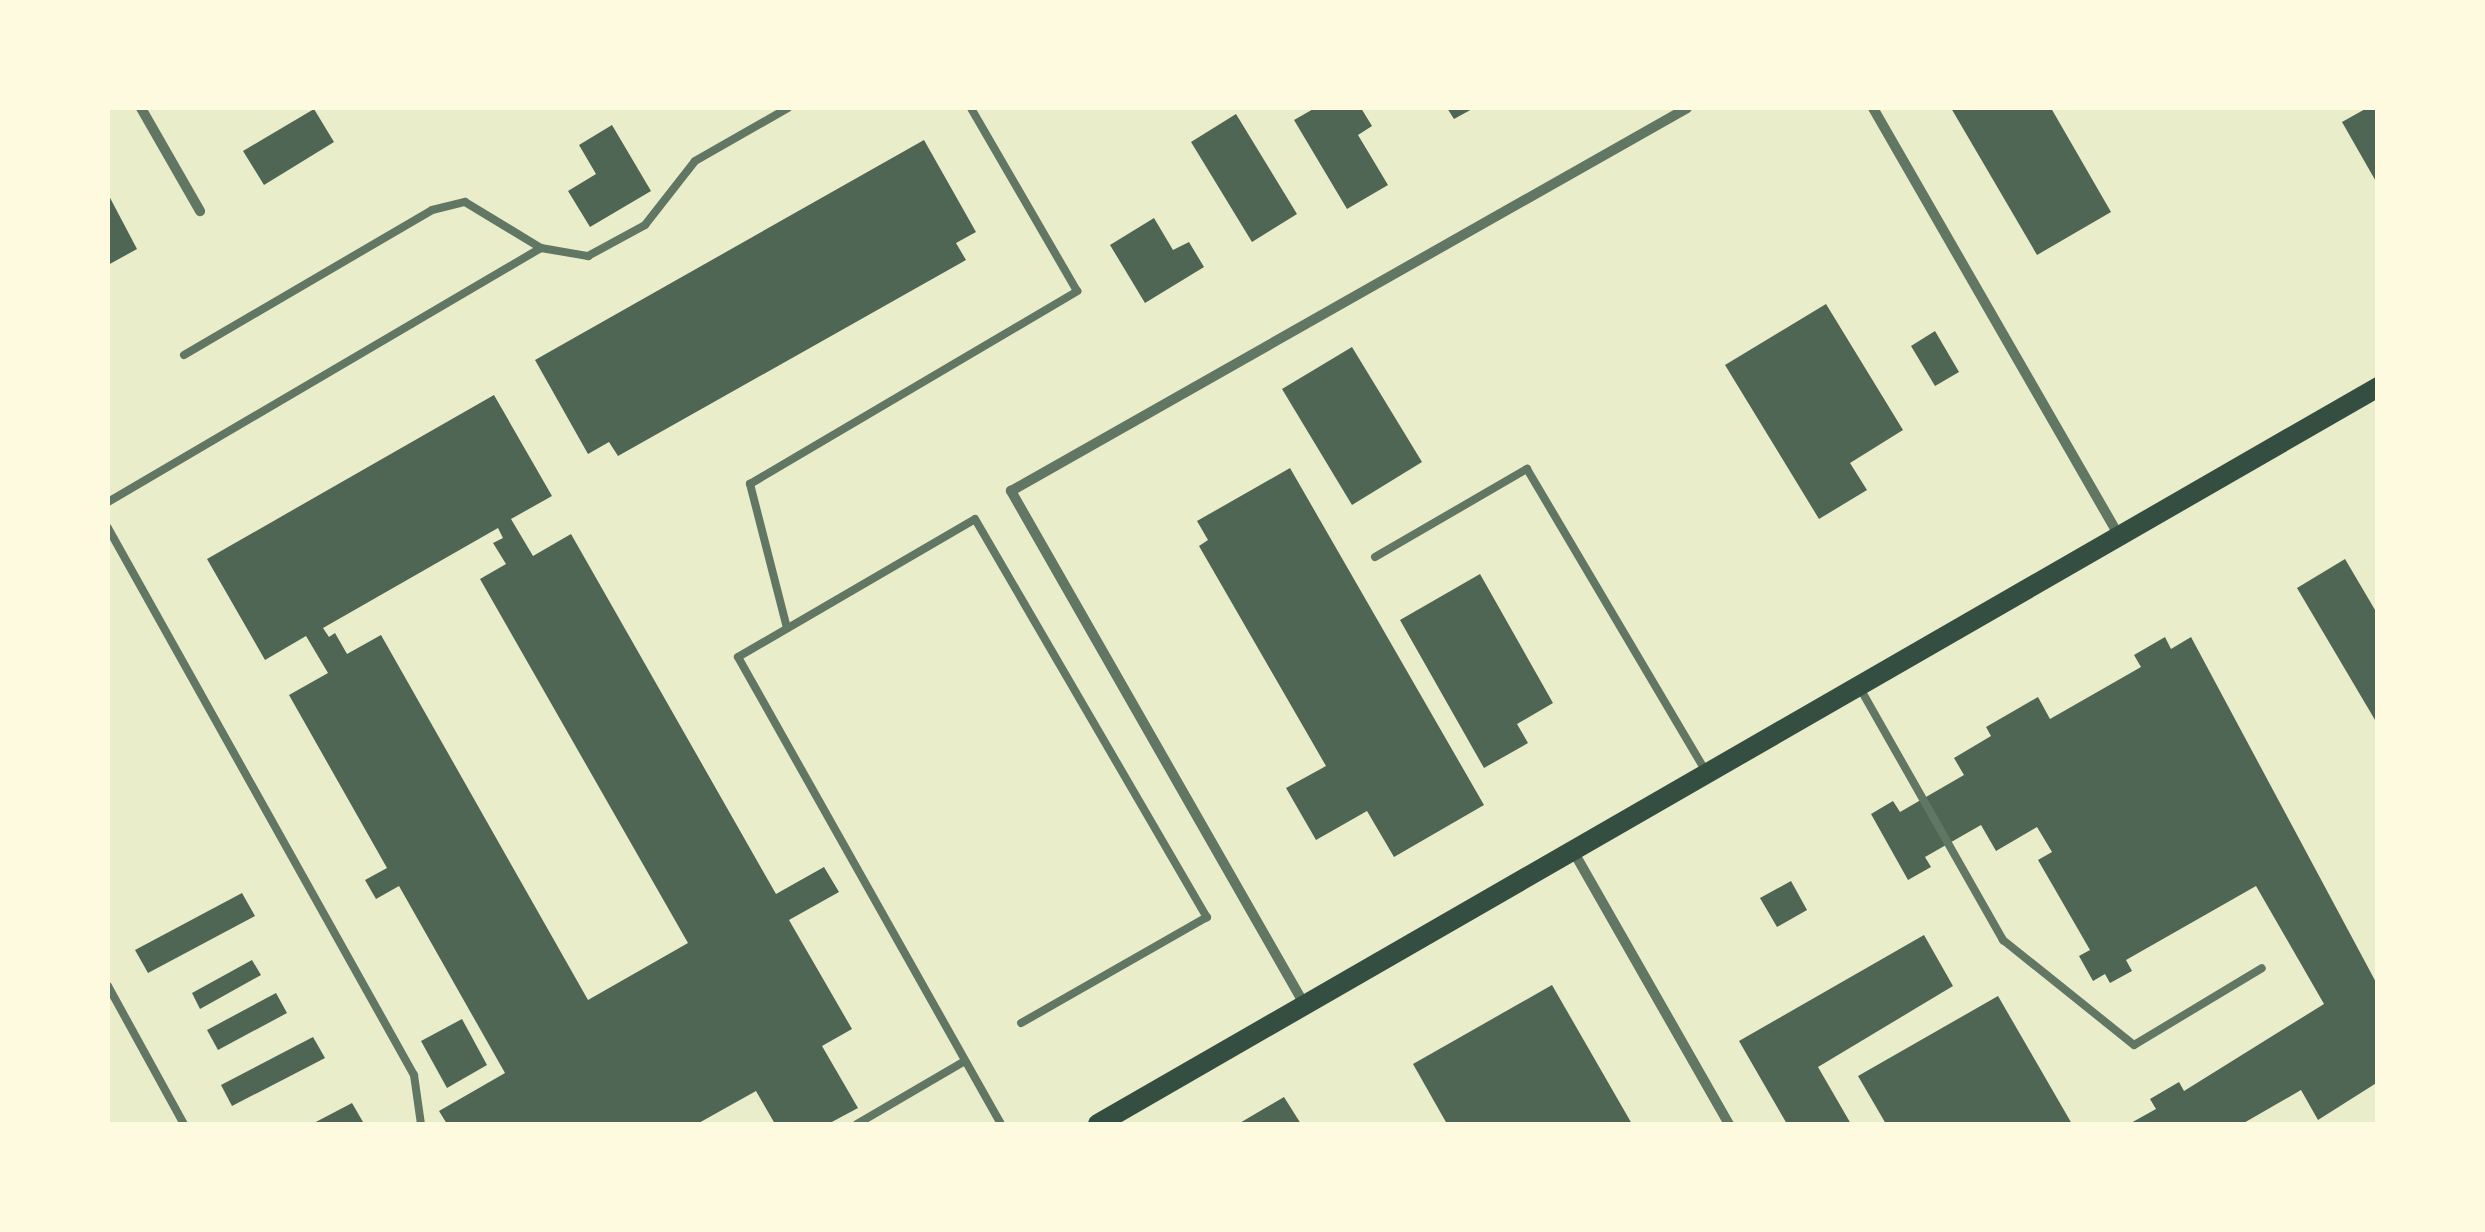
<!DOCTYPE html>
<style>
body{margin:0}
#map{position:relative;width:2485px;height:1232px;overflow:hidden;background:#e9edc9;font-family:Manrope,sans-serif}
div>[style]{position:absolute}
.building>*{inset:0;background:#4f6655}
.service>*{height:8px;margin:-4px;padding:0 4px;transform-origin:4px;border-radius:4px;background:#617663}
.minor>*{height:10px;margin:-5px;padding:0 5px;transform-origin:5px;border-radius:5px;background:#617663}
.secondary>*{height:20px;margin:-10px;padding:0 10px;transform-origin:10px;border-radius:10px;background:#344e41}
span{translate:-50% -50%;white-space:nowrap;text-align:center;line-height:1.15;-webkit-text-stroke:8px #fefae0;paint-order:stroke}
.frame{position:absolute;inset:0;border:110px solid #fefae0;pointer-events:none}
</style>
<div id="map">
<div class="building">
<div style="clip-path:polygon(1315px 108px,1361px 108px,1372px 126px,1358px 135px,1388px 185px,1347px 209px,1294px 120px)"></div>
<div style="clip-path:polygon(1447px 108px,1474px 108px,1454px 119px)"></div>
<div style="clip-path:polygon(1951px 108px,2051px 108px,2111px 212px,2037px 255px)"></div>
<div style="clip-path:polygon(2367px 108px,2378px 108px,2378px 185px,2342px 122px)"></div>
<div style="clip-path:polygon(314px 109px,334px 142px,264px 185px,243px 151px)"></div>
<div style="clip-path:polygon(1236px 114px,1297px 214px,1252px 242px,1191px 142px)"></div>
<div style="clip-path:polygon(612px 125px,651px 191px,590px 227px,568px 191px,596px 174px,579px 145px)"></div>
<div style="clip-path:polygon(924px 140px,976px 232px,956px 243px,966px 260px,618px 456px,609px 442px,588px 454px,535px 360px)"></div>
<div style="clip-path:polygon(108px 194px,137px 249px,108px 265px)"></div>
<div style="clip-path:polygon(1154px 218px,1173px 250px,1189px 242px,1204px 267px,1145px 303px,1110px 245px)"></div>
<div style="clip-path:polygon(1826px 304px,1903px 430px,1850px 463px,1867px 490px,1819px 519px,1725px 365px)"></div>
<div style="clip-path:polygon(1935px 331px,1959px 372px,1935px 386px,1911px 346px)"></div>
<div style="clip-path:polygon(1352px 347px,1422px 462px,1352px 505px,1282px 389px)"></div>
<div style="clip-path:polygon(evenodd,494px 395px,552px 496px,511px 519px,533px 556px,571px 534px,776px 894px,824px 867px,839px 892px,789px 920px,852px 1029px,822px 1046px,858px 1108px,828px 1124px,775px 1124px,756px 1091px,697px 1124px,447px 1124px,439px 1111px,505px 1073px,399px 886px,376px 899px,365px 880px,387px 868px,289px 695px,328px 673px,306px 636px,265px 660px,207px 559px,494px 395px,498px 528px,503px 538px,493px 543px,506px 564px,480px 579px,688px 943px,588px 1000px,381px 635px,347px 654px,335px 633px,329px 637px,323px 628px,498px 528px)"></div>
<div style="clip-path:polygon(1290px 468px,1484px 805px,1394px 857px,1367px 811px,1316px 840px,1286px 788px,1326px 766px,1199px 546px,1208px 540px,1197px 521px)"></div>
<div style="clip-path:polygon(2345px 559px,2378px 615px,2378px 725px,2297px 588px)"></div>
<div style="clip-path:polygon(1480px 574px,1553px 703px,1517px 724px,1528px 743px,1484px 768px,1400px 620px)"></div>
<div style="clip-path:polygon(2165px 637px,2171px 649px,2191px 637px,2378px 986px,2378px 1082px,2318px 1120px,2301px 1090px,2242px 1124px,2129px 1124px,2156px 1109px,2150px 1099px,2179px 1082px,2184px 1091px,2324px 1004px,2256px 886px,2126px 960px,2132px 971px,2110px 983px,2105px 974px,2093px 981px,2079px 956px,2090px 950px,2038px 860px,2052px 852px,2037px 827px,1996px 851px,1981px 825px,1925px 857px,1931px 867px,1908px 880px,1871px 814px,1893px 801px,1900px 812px,1964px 775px,1954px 758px,1991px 736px,1986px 727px,2038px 697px,2050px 719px,2141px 667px,2134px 655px)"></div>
<div style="clip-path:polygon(1791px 881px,1807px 910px,1777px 927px,1760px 898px)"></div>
<div style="clip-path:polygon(242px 893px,255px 916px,148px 973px,135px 950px)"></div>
<div style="clip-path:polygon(1924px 935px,1953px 986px,1818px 1067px,1851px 1124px,1787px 1124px,1739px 1041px)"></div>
<div style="clip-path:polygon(252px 960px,261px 975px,200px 1009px,192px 993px)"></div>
<div style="clip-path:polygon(1552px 985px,1632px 1124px,1447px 1124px,1413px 1064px)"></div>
<div style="clip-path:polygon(276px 993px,287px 1013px,218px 1050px,207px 1030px)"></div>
<div style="clip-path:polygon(1998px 996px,2072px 1124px,1886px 1124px,1858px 1076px)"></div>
<div style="clip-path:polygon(462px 1019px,487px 1065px,447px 1088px,421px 1041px)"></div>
<div style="clip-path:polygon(313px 1037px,325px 1058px,232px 1106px,221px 1085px)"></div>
<div style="clip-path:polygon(1284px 1097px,1301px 1124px,1238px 1124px)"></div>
<div style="clip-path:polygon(352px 1103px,363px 1122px,312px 1124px)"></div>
</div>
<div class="service">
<div style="left:184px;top:355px;width:287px;rotate:-30.3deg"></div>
<div style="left:432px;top:210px;width:34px;rotate:-14deg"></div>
<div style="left:465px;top:202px;width:89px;rotate:31.2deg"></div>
<div style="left:541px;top:248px;width:48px;rotate:9.7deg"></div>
<div style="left:588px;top:256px;width:65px;rotate:-28.5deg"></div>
<div style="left:645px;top:225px;width:81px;rotate:-52deg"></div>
<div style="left:695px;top:161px;width:107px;rotate:-29.7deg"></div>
<div style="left:108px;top:502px;width:502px;rotate:-30.4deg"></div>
<div style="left:108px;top:528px;width:627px;rotate:60.78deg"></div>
<div style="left:414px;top:1075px;width:49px;rotate:81.9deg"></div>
<div style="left:1375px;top:557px;width:176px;rotate:-30.1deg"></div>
<div style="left:1527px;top:469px;width:352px;rotate:59.4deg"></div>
<div style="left:787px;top:628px;width:149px;rotate:-104.4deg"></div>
<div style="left:750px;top:484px;width:380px;rotate:-30.5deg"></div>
<div style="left:1077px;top:291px;width:211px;rotate:-120.1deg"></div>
<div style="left:1861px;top:690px;width:288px;rotate:60.4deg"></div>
<div style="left:2003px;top:940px;width:168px;rotate:38.7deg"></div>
<div style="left:2134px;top:1045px;width:149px;rotate:-31deg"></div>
<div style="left:108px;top:986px;width:158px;rotate:61.2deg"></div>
<div style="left:857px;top:1124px;width:125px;rotate:-30.3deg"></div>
<div style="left:1001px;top:1124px;width:536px;rotate:-119.39deg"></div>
<div style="left:738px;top:657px;width:274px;rotate:-30.2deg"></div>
<div style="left:975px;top:519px;width:461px;rotate:59.8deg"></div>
<div style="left:1207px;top:917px;width:214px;rotate:150.3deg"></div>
</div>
<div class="minor">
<div style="left:141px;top:108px;width:119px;rotate:60.2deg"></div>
<div style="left:1873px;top:108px;width:494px;rotate:60.1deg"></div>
<div style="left:1572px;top:849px;width:317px;rotate:60.3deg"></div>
<div style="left:1303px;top:1002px;width:589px;rotate:-119.74deg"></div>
<div style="left:1011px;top:491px;width:777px;rotate:-29.53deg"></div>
</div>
<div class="secondary">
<div style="left:1098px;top:1124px;width:1477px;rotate:-29.93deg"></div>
</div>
<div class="frame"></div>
</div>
